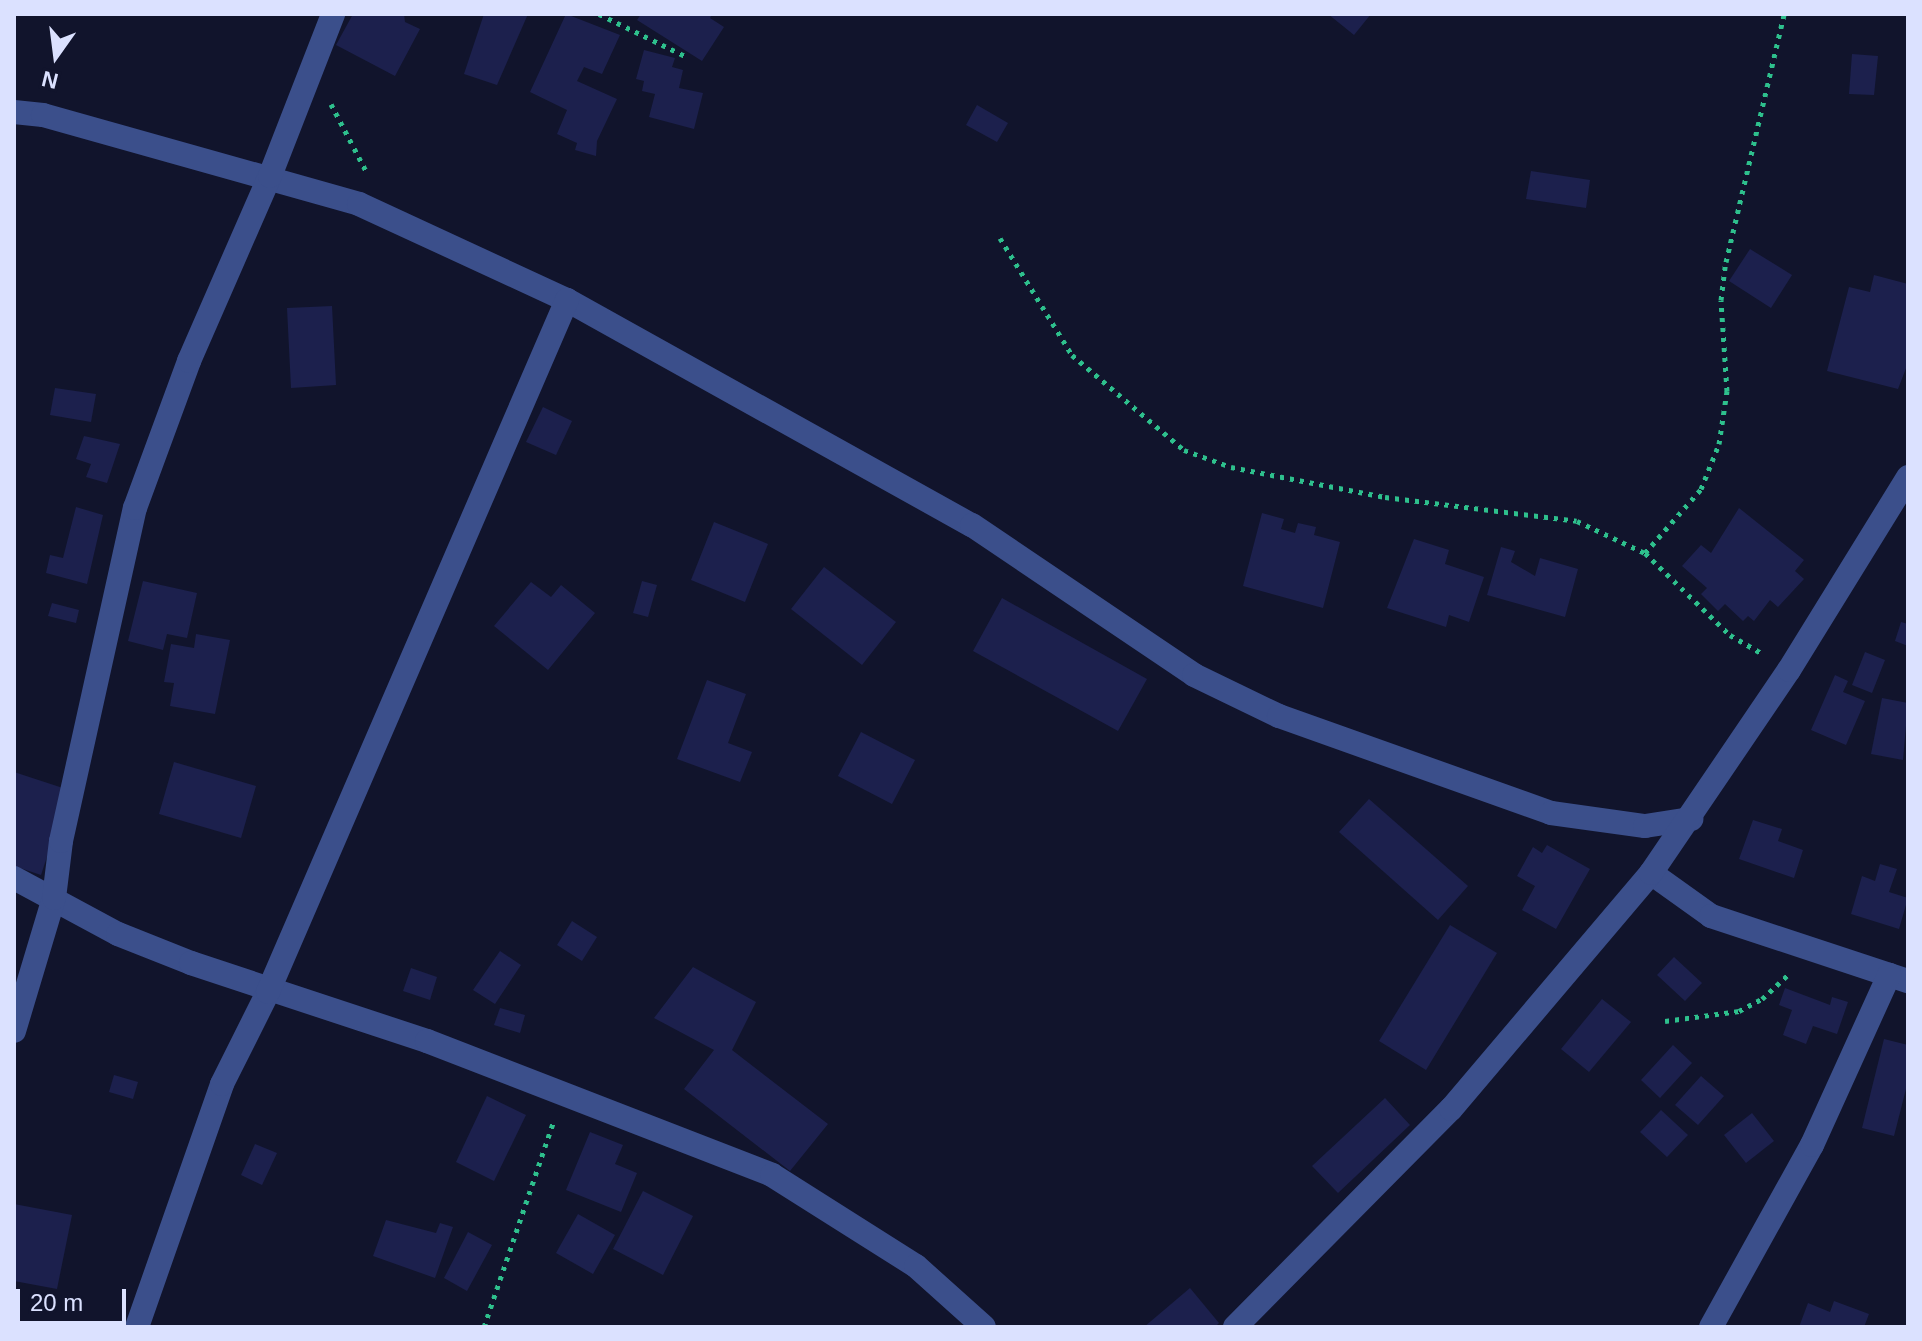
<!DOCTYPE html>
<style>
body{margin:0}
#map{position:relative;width:1922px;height:1341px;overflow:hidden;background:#11142c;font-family:Helvetica,sans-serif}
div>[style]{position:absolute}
.building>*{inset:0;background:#1c204d}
.path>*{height:5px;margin-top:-2.5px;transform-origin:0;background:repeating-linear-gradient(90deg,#2ec08d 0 4px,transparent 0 10px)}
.minor>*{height:24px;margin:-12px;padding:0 12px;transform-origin:12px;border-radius:12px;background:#3b4f8b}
span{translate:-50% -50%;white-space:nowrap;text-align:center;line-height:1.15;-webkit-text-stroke:6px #11142c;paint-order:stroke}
.frame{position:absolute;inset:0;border:16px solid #dbe1ff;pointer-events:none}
.north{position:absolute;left:16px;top:16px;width:80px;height:80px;-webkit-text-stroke:6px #11142c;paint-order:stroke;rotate:194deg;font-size:22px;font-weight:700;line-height:32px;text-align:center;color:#dbe1ff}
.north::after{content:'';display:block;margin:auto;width:28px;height:36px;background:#dbe1ff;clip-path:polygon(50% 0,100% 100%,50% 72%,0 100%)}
.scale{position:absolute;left:16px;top:1289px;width:110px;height:36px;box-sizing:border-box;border:4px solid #dbe1ff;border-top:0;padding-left:10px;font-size:24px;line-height:28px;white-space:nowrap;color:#dbe1ff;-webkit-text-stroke:6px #11142c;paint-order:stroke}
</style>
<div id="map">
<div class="building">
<div style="clip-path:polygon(353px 14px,404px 14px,405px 22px,420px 29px,395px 76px,336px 45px)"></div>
<div style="clip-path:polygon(484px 14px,528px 14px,497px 85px,464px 74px)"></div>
<div style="clip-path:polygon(566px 14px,620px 35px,602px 74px,584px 67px,577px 81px,617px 99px,597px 141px,596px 156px,575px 150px,577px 143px,557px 134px,567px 110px,530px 92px)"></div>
<div style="clip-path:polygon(641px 14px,712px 14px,710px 18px,724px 27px,702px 61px,637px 20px)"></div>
<div style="clip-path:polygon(1328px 14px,1371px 14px,1354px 35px)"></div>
<div style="clip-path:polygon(644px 50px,675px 58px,672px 67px,683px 70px,679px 88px,703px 93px,694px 129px,649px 117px,655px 94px,642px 91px,644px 81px,636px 79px)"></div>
<div style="clip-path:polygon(1852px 54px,1878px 56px,1874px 95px,1849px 94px)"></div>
<div style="clip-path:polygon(977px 105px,1008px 123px,997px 142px,966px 125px)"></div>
<div style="clip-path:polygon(1531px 171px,1590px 180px,1586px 208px,1526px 199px)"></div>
<div style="clip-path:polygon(1750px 249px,1792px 275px,1771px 308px,1729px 281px)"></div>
<div style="clip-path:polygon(1874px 275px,1908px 284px,1908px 363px,1898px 389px,1827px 371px,1849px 287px,1870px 292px)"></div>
<div style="clip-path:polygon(332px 306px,336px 385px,291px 388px,287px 308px)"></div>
<div style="clip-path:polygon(55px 388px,96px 394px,91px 422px,50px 415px)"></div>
<div style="clip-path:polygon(543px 407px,572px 421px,556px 455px,526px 442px)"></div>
<div style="clip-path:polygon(84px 436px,120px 444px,107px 483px,86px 477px,91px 464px,76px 459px)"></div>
<div style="clip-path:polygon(76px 507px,103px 515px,87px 584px,46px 573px,50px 555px,63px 558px)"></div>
<div style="clip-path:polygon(1739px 508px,1804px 560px,1795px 571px,1804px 579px,1778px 607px,1770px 600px,1754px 621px,1748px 616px,1743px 621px,1725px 604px,1718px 611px,1701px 594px,1707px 588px,1682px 566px,1701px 545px,1711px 553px)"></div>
<div style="clip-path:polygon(1262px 513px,1284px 519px,1281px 529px,1295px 533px,1298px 523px,1316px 527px,1314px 535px,1340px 542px,1323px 608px,1243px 586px)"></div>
<div style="clip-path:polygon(714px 522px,768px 544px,745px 602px,691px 580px)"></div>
<div style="clip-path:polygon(1414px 539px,1449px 550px,1445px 564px,1484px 577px,1469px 622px,1449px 615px,1446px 627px,1387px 608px)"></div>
<div style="clip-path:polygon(1501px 547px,1515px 551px,1511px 562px,1535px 576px,1540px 558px,1578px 569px,1565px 617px,1487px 595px)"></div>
<div style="clip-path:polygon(824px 567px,896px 622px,862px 665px,791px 609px)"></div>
<div style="clip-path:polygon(143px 581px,197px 593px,187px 638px,167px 634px,163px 650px,128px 641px)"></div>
<div style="clip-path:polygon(642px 581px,657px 585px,648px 617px,633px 613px)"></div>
<div style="clip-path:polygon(531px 582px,551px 597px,561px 585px,595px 613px,548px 670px,494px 626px)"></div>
<div style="clip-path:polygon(1002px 598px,1147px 679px,1118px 731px,973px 651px)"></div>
<div style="clip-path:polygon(52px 603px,79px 610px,76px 623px,48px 616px)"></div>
<div style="clip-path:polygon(1901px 622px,1908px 624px,1908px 646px,1895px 641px)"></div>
<div style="clip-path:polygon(196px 634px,230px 640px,215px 714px,170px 706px,174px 683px,164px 682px,171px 644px,194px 648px)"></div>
<div style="clip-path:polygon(1865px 652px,1885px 660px,1872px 693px,1852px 685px)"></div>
<div style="clip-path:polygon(1835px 675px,1848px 681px,1843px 692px,1865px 701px,1846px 745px,1811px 730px)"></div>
<div style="clip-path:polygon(707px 680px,746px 694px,728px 743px,752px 752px,740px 782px,677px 759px)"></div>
<div style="clip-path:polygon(1882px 698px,1908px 703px,1903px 760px,1871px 754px)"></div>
<div style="clip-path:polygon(861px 732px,915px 760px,892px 804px,838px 776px)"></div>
<div style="clip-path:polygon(174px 762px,256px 786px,241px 838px,159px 814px)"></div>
<div style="clip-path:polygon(14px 772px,69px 790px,41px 875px,14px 866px)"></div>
<div style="clip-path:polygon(1369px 799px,1468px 886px,1438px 920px,1339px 832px)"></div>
<div style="clip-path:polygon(1753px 820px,1782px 829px,1778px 841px,1803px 850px,1794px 878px,1739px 859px)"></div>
<div style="clip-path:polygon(1547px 845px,1590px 869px,1556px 929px,1522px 910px,1535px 886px,1517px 876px,1533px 847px,1542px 853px)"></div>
<div style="clip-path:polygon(1880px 864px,1897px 869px,1889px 892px,1908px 898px,1899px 929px,1851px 914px,1862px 876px,1875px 881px)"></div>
<div style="clip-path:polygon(572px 921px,597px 937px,582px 961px,557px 945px)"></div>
<div style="clip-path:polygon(1450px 925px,1497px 953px,1426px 1070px,1379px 1041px)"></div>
<div style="clip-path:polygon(500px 951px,521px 965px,495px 1004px,473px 990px)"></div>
<div style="clip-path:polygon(1674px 957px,1702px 983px,1685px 1001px,1657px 975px)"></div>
<div style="clip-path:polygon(693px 967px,756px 1002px,732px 1050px,828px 1124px,790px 1171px,684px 1089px,714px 1050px,654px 1018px)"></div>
<div style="clip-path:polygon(411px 968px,437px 977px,430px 1000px,403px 991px)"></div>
<div style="clip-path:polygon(1785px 988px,1830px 1005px,1832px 997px,1848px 1002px,1837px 1034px,1813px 1026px,1806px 1044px,1783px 1035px,1792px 1010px,1779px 1005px)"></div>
<div style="clip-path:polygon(1602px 999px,1631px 1022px,1589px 1072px,1561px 1049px)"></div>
<div style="clip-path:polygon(500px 1008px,525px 1015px,520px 1033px,494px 1025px)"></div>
<div style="clip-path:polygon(1884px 1039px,1908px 1045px,1908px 1081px,1894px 1136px,1862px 1128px)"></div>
<div style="clip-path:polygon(1673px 1045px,1692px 1063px,1660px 1098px,1641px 1080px)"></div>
<div style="clip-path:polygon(114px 1075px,138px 1082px,133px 1099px,109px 1092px)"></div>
<div style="clip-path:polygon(1701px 1076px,1724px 1096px,1698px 1125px,1675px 1105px)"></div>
<div style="clip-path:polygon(487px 1096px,526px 1115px,494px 1181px,456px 1162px)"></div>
<div style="clip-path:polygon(1385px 1098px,1410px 1125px,1338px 1193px,1312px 1166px)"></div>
<div style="clip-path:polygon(1661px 1110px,1688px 1135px,1667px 1157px,1640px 1132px)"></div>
<div style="clip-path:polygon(1752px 1113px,1774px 1141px,1746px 1163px,1724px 1135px)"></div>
<div style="clip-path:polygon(590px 1132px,623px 1145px,615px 1164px,637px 1173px,621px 1212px,566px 1190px)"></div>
<div style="clip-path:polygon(255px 1144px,277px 1153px,262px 1185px,241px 1175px)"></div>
<div style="clip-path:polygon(643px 1191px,693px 1216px,663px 1275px,613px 1249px)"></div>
<div style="clip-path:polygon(14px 1204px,72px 1215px,57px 1289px,14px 1281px)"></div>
<div style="clip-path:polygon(578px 1214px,615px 1235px,593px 1274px,556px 1253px)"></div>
<div style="clip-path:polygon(386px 1220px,436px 1233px,440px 1223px,453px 1227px,435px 1278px,373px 1256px)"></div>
<div style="clip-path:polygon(468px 1232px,492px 1245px,467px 1291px,444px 1278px)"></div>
<div style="clip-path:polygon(1190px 1288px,1219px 1323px,1215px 1327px,1144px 1327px)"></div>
<div style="clip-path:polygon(1834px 1301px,1869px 1314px,1864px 1327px,1799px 1327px,1808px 1303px,1830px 1312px)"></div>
</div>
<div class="path">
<div style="left:599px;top:14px;width:98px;rotate:26deg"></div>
<div style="left:331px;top:104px;width:78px;rotate:62.4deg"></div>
<div style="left:1000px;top:238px;width:137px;rotate:58.4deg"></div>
<div style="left:1072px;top:355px;width:147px;rotate:40.3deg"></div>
<div style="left:1184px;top:450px;width:50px;rotate:19.9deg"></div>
<div style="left:1231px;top:467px;width:157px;rotate:11deg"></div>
<div style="left:1385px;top:497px;width:193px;rotate:7.1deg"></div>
<div style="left:1577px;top:521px;width:75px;rotate:25.2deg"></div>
<div style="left:1645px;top:553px;width:118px;rotate:44deg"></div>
<div style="left:1730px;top:635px;width:39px;rotate:30deg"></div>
<div style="left:1645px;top:553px;width:85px;rotate:-48.8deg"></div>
<div style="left:1701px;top:489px;width:48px;rotate:-68.2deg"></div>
<div style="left:1719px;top:444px;width:54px;rotate:-81.4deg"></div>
<div style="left:1727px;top:391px;width:91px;rotate:-93.8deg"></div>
<div style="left:1721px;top:300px;width:38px;rotate:-83deg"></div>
<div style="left:1726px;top:262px;width:255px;rotate:-76.8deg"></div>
<div style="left:1665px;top:1021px;width:75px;rotate:-7.7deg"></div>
<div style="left:1739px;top:1011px;width:26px;rotate:-28deg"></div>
<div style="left:1762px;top:999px;width:37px;rotate:-43deg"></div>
<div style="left:484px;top:1327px;width:219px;rotate:-71.3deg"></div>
</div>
<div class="minor">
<div style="left:14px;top:112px;width:29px;rotate:6deg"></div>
<div style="left:43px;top:115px;width:328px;rotate:15.7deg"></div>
<div style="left:359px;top:204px;width:229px;rotate:24.8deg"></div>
<div style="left:567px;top:300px;width:463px;rotate:29.1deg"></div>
<div style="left:972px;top:525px;width:268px;rotate:34deg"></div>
<div style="left:1194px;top:675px;width:94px;rotate:25.8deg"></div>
<div style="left:1279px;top:716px;width:289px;rotate:19.6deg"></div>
<div style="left:1551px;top:813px;width:95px;rotate:7.9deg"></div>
<div style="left:1645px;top:826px;width:47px;rotate:-8.7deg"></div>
<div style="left:1651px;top:873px;width:74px;rotate:35.6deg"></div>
<div style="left:1711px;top:916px;width:207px;rotate:18.3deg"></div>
<div style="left:14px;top:878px;width:118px;rotate:28.3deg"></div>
<div style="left:118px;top:934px;width:79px;rotate:21.7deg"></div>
<div style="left:191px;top:963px;width:249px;rotate:18.3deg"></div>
<div style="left:427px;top:1041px;width:370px;rotate:21.2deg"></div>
<div style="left:772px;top:1175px;width:170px;rotate:32.3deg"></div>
<div style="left:916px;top:1266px;width:91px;rotate:41.9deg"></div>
<div style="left:14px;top:1031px;width:139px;rotate:-73.3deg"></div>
<div style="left:54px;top:898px;width:57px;rotate:-83deg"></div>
<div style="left:61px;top:841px;width:341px;rotate:-77.5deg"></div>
<div style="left:135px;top:508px;width:157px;rotate:-69.8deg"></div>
<div style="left:189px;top:361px;width:202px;rotate:-66.4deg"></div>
<div style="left:270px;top:176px;width:174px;rotate:-68.7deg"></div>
<div style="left:137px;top:1327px;width:257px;rotate:-70.7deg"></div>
<div style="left:222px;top:1084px;width:103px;rotate:-63.4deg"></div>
<div style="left:268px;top:992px;width:754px;rotate:-66.63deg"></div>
<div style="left:1235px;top:1327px;width:307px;rotate:-45.3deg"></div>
<div style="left:1451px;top:1109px;width:309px;rotate:-49.7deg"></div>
<div style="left:1651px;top:873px;width:245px;rotate:-55.8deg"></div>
<div style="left:1789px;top:670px;width:227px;rotate:-58.3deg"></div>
<div style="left:1711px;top:1327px;width:208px;rotate:-61deg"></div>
<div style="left:1812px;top:1145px;width:187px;rotate:-65.6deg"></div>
</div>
<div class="frame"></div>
<div class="north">N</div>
<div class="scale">20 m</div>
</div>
